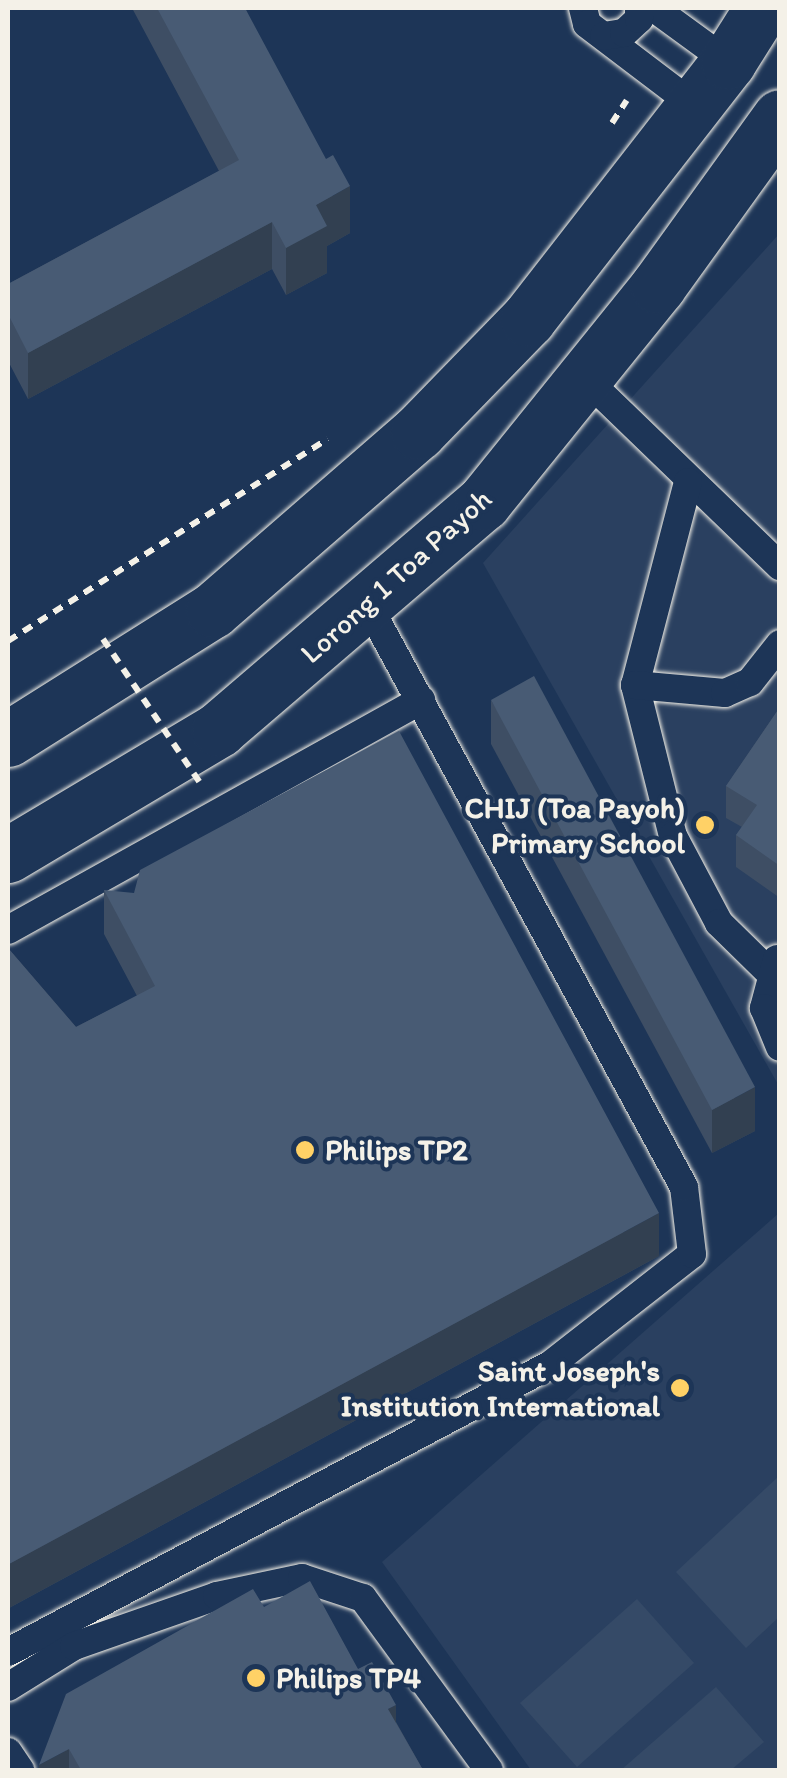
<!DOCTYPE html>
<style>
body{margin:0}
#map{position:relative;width:787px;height:1778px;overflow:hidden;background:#1d3557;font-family:Itim,sans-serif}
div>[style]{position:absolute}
.built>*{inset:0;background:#2a4060}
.green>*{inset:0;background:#354a67}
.path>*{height:6px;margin-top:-3px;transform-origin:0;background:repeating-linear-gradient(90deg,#f4f1e8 0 10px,transparent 0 18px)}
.roads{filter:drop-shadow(0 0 2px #f4f1e8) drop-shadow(0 0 2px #f4f1e8)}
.lane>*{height:28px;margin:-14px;padding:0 14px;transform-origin:14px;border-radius:14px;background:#1d3557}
.secondary>*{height:55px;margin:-27.5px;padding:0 27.5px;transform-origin:27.5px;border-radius:27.5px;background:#1d3557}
.path-bridge>*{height:6px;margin-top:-3px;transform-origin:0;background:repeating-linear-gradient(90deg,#f4f1e8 0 10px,transparent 0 18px)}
.wall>*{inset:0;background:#3e4e64}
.shaded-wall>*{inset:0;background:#324051}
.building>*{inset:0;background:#485b74}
.dots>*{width:28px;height:28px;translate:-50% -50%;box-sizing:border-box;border:5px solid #1d3557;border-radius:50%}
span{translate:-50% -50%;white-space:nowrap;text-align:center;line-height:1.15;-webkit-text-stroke:8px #1d3557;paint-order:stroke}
.street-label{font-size:30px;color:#f4f1e8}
.poi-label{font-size:30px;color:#f4f1e8;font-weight:700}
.right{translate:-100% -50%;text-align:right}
.left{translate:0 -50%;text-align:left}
.frame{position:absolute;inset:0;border:10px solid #f4f1e8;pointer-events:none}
</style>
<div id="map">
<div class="built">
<div style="clip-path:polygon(779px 234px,779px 1086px,483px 563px)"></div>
<div style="clip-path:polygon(779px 1213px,779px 1770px,531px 1770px,382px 1562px)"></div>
</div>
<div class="green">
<div style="clip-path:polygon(779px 1476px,779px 1617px,746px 1648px,676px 1572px)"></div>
<div style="clip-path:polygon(637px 1599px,694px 1663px,577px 1767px,520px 1703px)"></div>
<div style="clip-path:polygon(716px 1687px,764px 1742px,731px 1770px,621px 1770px)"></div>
</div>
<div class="path">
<div style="left:612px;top:123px;width:27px;rotate:-57deg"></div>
<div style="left:8px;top:641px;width:378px;rotate:-32.3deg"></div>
</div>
<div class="roads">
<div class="lane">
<div style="left:583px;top:8px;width:16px;rotate:76deg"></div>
<div style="left:587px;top:24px;width:136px;rotate:37.2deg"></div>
<div style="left:654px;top:8px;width:92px;rotate:36.1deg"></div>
<div style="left:604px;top:36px;width:20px;rotate:-9deg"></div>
<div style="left:624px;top:33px;width:21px;rotate:-43deg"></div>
<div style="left:639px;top:19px;width:11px;rotate:-90deg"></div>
<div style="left:585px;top:378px;width:271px;rotate:44deg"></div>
<div style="left:688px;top:482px;width:210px;rotate:104.6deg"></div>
<div style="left:635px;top:685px;width:156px;rotate:75.9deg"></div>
<div style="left:673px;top:836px;width:98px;rotate:62.1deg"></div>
<div style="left:719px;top:923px;width:70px;rotate:44.4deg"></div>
<div style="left:635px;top:685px;width:90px;rotate:5.1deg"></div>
<div style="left:725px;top:693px;width:27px;rotate:-24deg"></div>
<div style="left:750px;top:682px;width:48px;rotate:-51.7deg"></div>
<div style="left:8px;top:930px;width:473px;rotate:-29.1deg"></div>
<div style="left:777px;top:959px;width:51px;rotate:104.9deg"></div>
<div style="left:764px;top:1008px;width:42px;rotate:67.7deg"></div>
<div style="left:8px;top:1652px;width:613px;rotate:-27.9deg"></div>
<div style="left:550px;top:1365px;width:180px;rotate:-38deg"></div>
<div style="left:692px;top:1254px;width:67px;rotate:-96.8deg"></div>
<div style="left:684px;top:1187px;width:660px;rotate:-118.51deg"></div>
<div style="left:8px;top:1687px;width:78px;rotate:-31.8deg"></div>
<div style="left:74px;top:1646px;width:151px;rotate:-19.3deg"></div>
<div style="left:217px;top:1596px;width:87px;rotate:-12deg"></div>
<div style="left:302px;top:1578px;width:64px;rotate:18.2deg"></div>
<div style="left:363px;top:1598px;width:213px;rotate:53.8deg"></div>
<div style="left:8px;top:1752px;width:22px;rotate:56deg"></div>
</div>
<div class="secondary">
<div style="left:8px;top:739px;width:242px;rotate:-32.2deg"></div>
<div style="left:213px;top:610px;width:271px;rotate:-41deg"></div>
<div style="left:418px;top:432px;width:158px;rotate:-45.8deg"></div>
<div style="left:528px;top:319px;width:326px;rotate:-52.1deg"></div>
<div style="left:728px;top:62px;width:64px;rotate:-57.8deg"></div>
<div style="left:8px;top:855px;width:246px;rotate:-30.8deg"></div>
<div style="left:219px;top:729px;width:348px;rotate:-40.6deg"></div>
<div style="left:483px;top:503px;width:279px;rotate:-51.1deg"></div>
<div style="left:658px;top:286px;width:208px;rotate:-54.2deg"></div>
</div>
</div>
<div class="path-bridge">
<div style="left:103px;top:639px;width:174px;rotate:56deg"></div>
</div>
<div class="wall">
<div style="clip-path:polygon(132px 8px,245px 8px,350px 233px,327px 246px,327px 273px,286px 295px,272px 269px,28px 399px,8px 361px,8px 284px,219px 171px)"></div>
<div style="clip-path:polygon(491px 700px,755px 1131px,712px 1153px,491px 744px)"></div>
<div style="clip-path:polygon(780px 707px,780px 898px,736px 867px,736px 835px,742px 827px,726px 818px,726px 786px)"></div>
<div style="clip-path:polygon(104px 890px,659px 1256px,9px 1608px,8px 1605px,8px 948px,76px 1027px,137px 996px,104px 934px)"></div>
<div style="clip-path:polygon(264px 1607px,358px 1669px,396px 1722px,423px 1770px,39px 1770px)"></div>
</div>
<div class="shaded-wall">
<div style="clip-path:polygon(350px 186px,350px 233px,327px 246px,327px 273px,286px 295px,286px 248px,316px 205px)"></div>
<div style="clip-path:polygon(272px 222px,272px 269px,28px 399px,28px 353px)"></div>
<div style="clip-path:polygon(755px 1087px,755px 1131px,712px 1153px,712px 1110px)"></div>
<div style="clip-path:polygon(659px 1213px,659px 1256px,9px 1608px,9px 1564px)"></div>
<div style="clip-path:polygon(396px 1705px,396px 1749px,388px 1709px)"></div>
<div style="clip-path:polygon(69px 1749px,69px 1770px,39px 1770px,39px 1765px)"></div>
</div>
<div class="building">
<div style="clip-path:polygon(157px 8px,245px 8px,326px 159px,333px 155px,350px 186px,316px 205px,327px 226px,286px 248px,272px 222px,28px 353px,8px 314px,8px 284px,239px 160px)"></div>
<div style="clip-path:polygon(534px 676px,755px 1087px,712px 1110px,491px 700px)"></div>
<div style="clip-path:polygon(780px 707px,780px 866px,736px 835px,757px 805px,726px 786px)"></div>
<div style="clip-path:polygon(399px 731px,659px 1213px,9px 1564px,8px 1562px,8px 948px,76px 1027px,155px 986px,104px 890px,134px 893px,140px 870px)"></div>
<div style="clip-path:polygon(310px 1581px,358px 1669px,372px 1662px,396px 1705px,388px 1709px,423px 1770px,81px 1770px,69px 1749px,39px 1765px,66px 1694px,253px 1589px,264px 1607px)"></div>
</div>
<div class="dots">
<div style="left:705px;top:825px;background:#ffd166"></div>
<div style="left:305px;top:1150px;background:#ffd166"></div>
<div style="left:680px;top:1388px;background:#ffd166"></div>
<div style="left:256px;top:1678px;background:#ffd166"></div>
</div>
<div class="street-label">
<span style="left:396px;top:576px;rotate:-42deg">Lorong 1 Toa Payoh</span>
</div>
<div class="poi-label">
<span class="right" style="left:685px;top:825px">CHIJ (Toa Payoh)<br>Primary School</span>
<span class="left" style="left:325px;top:1150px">Philips TP2</span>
<span class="right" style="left:660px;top:1388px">Saint Joseph's<br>Institution International</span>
<span class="left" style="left:276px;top:1678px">Philips TP4</span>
</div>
<div class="frame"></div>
</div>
